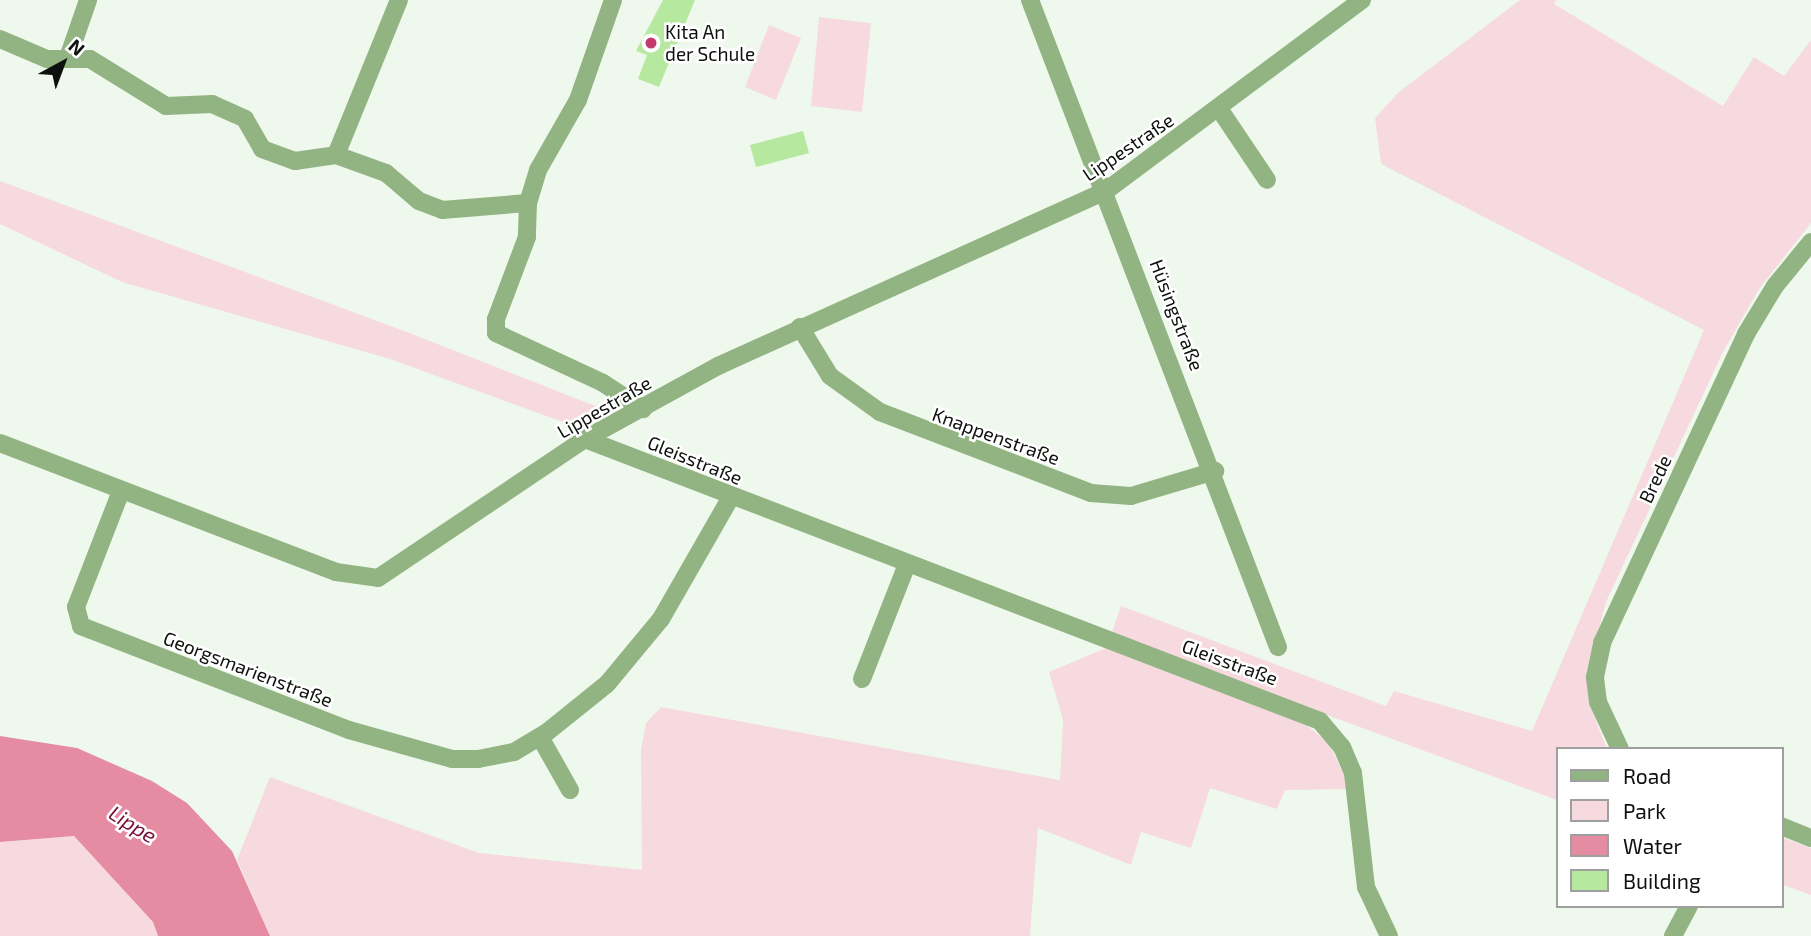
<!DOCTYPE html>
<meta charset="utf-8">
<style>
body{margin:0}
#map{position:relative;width:1811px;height:936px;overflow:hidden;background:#eff8ec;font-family:"Exo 2",sans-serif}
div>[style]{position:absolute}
.green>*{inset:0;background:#f7dae0}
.water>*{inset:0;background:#e58ca3}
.building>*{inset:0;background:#b6e99f}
.minor>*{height:18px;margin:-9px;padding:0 9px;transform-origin:9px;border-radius:9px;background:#92b483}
.dots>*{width:19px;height:19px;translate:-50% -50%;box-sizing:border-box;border:4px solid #fff;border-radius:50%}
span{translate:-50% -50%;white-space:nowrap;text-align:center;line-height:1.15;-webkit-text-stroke:5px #fff;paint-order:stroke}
.poi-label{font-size:19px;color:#0d100c}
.left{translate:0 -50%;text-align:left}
.street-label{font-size:19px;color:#0d100c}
.water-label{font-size:21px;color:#7a103c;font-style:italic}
.legend{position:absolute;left:1556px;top:747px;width:228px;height:161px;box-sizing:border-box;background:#fff;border:2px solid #9e9f9e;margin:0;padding:9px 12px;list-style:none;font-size:21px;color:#0d100c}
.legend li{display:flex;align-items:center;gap:14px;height:35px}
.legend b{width:35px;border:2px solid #9e9f9e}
.north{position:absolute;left:28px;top:28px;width:70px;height:70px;-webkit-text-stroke:5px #fff;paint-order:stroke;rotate:41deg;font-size:19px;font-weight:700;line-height:28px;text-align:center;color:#0d100c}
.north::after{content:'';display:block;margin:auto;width:24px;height:32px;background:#0d100c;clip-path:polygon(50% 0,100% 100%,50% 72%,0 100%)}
</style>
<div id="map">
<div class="green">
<div style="clip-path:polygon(1520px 0,1556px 0,1554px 4px,1723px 106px,1754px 57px,1784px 76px,1811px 40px,1811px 223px,1759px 289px,1723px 352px,1606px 602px,1587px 675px,1589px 703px,1607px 749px,1557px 749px,1557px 800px,1111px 635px,1121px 606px,1386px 706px,1394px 691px,1532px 731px,1704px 330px,1381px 164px,1375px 118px,1399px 92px)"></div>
<div style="clip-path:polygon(819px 17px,871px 23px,862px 112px,811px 106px)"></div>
<div style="clip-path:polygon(769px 25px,801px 38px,776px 100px,745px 87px)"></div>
<div style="clip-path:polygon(0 181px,412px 334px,608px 411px,582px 429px,390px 359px,122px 282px,0 224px)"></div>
<div style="clip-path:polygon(1106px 648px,1306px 725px,1327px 741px,1352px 789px,1285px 790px,1277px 809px,1210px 788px,1191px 848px,1141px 832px,1131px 865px,1038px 828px,1030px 936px,270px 936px,237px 860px,270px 777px,479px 853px,642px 870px,641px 750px,646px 723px,661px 707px,1060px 780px,1063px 720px,1049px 672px)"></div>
<div style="clip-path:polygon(74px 836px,153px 922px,158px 936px,0 936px,0 842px)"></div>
<div style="clip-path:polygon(1781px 837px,1811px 848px,1811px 895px,1781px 884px)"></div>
</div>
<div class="water">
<div style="clip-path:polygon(0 736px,77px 748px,152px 781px,187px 803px,232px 851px,270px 936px,158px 936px,153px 922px,74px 836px,0 842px)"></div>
</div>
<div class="building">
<div style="clip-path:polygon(663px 0,695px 0,659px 87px,638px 79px,647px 55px,636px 51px)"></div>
<div style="clip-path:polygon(803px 131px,809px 153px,756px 167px,750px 145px)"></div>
</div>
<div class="minor">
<div style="left:1030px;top:0;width:693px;rotate:69.03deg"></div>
<div style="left:0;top:39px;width:51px;rotate:23.1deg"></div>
<div style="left:47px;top:59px;width:43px"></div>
<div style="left:90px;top:59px;width:89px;rotate:31.7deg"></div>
<div style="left:166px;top:106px;width:46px;rotate:-2.5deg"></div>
<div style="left:212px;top:104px;width:36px;rotate:24deg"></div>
<div style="left:245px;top:119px;width:34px;rotate:60deg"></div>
<div style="left:262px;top:149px;width:35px;rotate:20deg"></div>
<div style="left:295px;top:161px;width:41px;rotate:-8.3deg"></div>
<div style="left:336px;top:155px;width:53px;rotate:19.8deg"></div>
<div style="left:386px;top:173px;width:43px;rotate:40.3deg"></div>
<div style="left:419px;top:201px;width:25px;rotate:21deg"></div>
<div style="left:442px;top:210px;width:86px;rotate:-4.7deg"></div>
<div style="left:528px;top:203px;width:34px;rotate:92deg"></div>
<div style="left:527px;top:237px;width:88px;rotate:110.7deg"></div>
<div style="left:496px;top:319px;width:14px;rotate:90deg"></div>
<div style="left:496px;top:333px;width:118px;rotate:25deg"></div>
<div style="left:603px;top:383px;width:48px;rotate:33deg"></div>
<div style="left:69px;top:55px;width:58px;rotate:-70.9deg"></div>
<div style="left:1220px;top:110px;width:84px;rotate:56.1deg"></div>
<div style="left:336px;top:155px;width:167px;rotate:-67.9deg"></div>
<div style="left:528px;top:203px;width:34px;rotate:-73deg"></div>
<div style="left:538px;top:170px;width:81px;rotate:-60.3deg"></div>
<div style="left:578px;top:100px;width:106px;rotate:-70.7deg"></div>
<div style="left:800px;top:327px;width:57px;rotate:58.5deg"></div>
<div style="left:830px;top:376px;width:62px;rotate:35.8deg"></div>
<div style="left:880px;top:412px;width:226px;rotate:21deg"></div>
<div style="left:1091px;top:493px;width:40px;rotate:4.3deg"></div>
<div style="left:1131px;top:496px;width:88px;rotate:-16.6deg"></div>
<div style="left:585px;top:439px;width:787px;rotate:20.99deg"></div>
<div style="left:1320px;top:721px;width:34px;rotate:50deg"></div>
<div style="left:1342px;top:747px;width:28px;rotate:67deg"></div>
<div style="left:1353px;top:773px;width:115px;rotate:83.5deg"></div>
<div style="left:1366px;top:887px;width:54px;rotate:64.9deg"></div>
<div style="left:0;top:443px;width:360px;rotate:21deg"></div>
<div style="left:336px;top:572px;width:42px;rotate:8.1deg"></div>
<div style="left:378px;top:578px;width:249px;rotate:-33.9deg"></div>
<div style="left:585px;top:439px;width:152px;rotate:-28.8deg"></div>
<div style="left:718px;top:366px;width:427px;rotate:-24.3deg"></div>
<div style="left:1107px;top:190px;width:318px;rotate:-36.7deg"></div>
<div style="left:121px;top:491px;width:124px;rotate:111.2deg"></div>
<div style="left:76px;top:607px;width:20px;rotate:75deg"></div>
<div style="left:81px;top:626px;width:287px;rotate:21.2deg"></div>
<div style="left:349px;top:730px;width:107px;rotate:15.7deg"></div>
<div style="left:452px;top:759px;width:26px"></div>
<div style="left:478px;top:759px;width:37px;rotate:-11deg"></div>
<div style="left:514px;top:752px;width:37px;rotate:-31deg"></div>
<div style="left:546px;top:733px;width:78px;rotate:-38.8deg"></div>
<div style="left:607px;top:684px;width:85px;rotate:-50.3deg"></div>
<div style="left:661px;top:619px;width:141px;rotate:-60.2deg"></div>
<div style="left:862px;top:679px;width:123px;rotate:-68.6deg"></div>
<div style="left:540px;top:737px;width:61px;rotate:60.5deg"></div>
<div style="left:1620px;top:749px;width:52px;rotate:-115.1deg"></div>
<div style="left:1598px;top:702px;width:25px;rotate:-97deg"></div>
<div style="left:1595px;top:677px;width:35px;rotate:-78deg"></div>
<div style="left:1602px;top:643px;width:341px;rotate:-65deg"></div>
<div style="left:1746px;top:334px;width:56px;rotate:-58.9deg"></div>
<div style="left:1775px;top:286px;width:57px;rotate:-50.7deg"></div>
<div style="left:1781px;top:826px;width:32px;rotate:22deg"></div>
<div style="left:1673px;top:936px;width:34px;rotate:-62deg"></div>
</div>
<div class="dots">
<div style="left:651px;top:43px;background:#c5396c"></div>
</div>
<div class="poi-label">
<span class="left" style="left:665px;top:43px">Kita An<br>der Schule</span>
</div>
<div class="street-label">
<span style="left:1128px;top:147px;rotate:-34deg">Lippestraße</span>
<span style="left:1177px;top:315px;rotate:69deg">Hüsingstraße</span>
<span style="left:604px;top:407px;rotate:-30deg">Lippestraße</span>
<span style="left:996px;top:436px;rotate:20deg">Knappenstraße</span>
<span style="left:695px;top:460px;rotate:22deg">Gleisstraße</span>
<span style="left:1655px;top:479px;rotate:-65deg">Brede</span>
<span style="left:1230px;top:662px;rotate:20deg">Gleisstraße</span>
<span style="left:248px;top:669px;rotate:21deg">Georgsmarienstraße</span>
</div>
<div class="water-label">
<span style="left:133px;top:824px;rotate:32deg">Lippe</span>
</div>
<ul class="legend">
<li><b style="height:9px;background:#92b483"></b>Road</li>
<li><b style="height:19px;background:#f7dae0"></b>Park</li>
<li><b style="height:19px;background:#e58ca3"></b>Water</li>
<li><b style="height:19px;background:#b6e99f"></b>Building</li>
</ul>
<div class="north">N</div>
</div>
